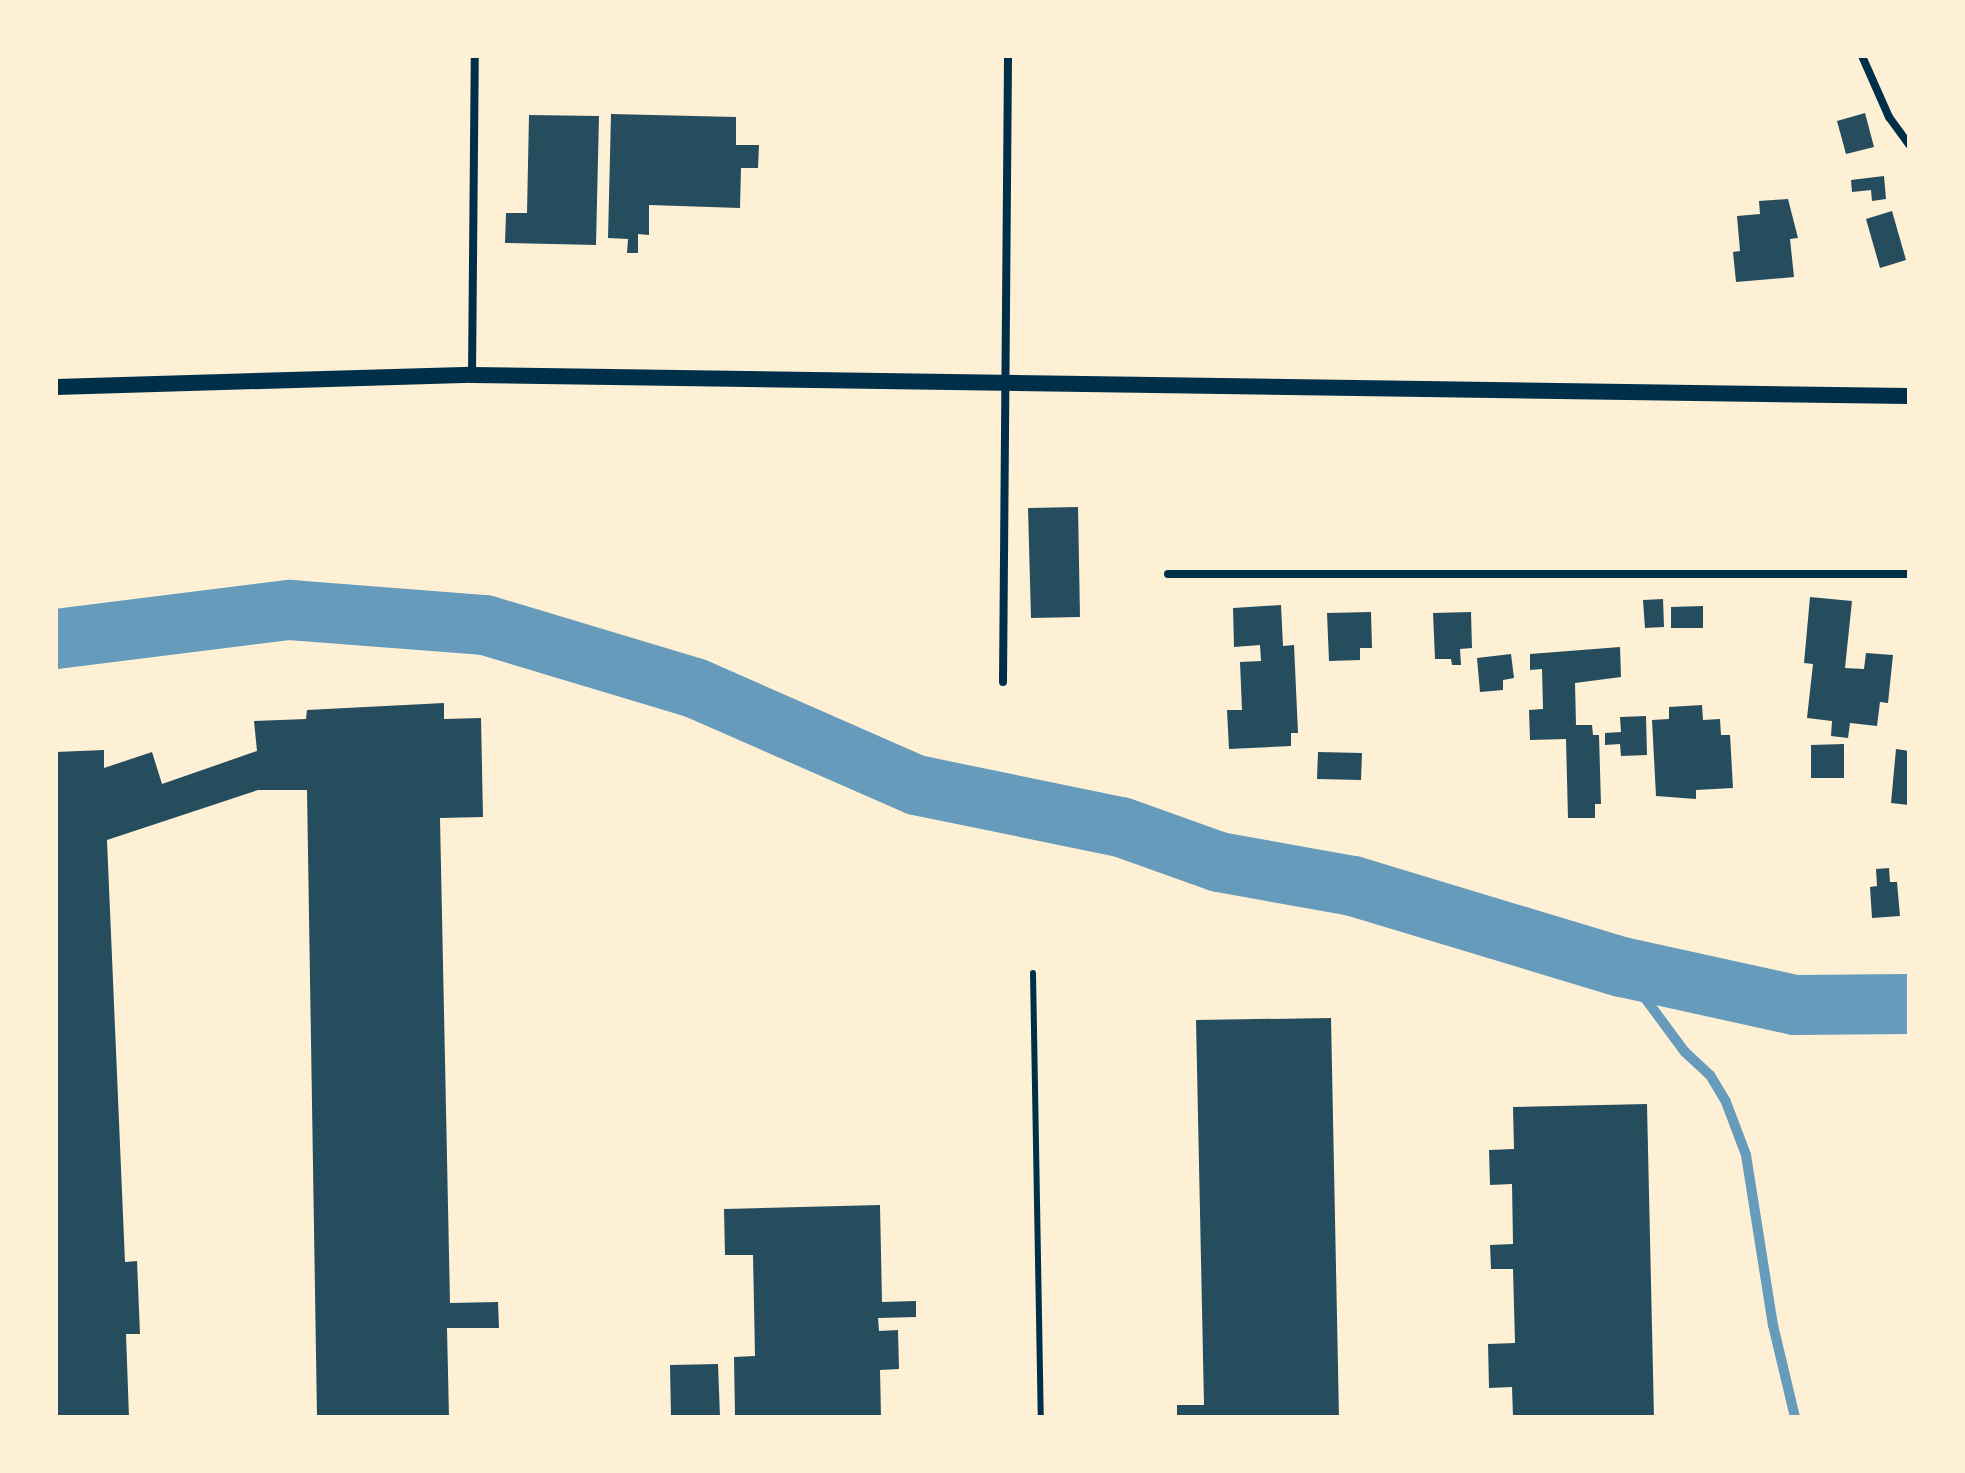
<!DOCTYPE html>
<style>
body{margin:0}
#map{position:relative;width:1965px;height:1473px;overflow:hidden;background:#fdf0d5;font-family:"Roboto Serif",serif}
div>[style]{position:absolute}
.stream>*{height:10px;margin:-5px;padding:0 5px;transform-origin:5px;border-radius:5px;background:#669bbc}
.river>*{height:60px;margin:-30px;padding:0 30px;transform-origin:30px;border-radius:30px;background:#669bbc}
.building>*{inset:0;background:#264d5e}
.service>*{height:6px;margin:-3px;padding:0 3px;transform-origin:3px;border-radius:3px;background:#003049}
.minor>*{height:8px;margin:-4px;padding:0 4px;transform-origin:4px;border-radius:4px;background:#003049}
.secondary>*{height:16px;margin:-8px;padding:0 8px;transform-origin:8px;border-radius:8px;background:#003049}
span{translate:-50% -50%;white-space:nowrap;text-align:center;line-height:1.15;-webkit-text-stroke:7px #fdf0d5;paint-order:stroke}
.frame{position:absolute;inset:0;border:58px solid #fdf0d5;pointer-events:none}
</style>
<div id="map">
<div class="stream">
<div style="left:1622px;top:967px;width:106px;rotate:53.5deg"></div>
<div style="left:1685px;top:1052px;width:34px;rotate:43deg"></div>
<div style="left:1710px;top:1075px;width:31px;rotate:59deg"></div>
<div style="left:1726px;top:1102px;width:57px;rotate:69.3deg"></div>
<div style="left:1746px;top:1155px;width:172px;rotate:81deg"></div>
<div style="left:1773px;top:1325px;width:95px;rotate:76.6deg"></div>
</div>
<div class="river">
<div style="left:56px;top:639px;width:236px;rotate:-7.1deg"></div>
<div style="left:290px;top:610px;width:196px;rotate:4.4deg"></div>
<div style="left:485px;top:625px;width:219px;rotate:16.7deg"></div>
<div style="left:695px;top:688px;width:241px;rotate:23.7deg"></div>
<div style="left:916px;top:785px;width:209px;rotate:11.6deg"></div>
<div style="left:1121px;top:827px;width:104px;rotate:19.7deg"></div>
<div style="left:1219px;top:862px;width:136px;rotate:10.2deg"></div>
<div style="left:1353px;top:886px;width:281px;rotate:16.8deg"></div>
<div style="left:1622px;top:967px;width:177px;rotate:12.4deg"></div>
<div style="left:1795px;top:1005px;width:114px;rotate:-0.5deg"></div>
</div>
<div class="building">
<div style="clip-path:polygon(1865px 113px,1874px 147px,1846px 154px,1837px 121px)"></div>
<div style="clip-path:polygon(611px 114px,736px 117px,736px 145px,759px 145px,758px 168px,741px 168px,740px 208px,649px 205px,649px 235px,638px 234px,638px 253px,627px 253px,628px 239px,608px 238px)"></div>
<div style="clip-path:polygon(529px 115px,599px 116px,596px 245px,505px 243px,506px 213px,527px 213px)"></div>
<div style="clip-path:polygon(1884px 176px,1886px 199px,1872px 201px,1871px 190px,1852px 192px,1851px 180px)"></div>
<div style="clip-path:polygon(1788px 199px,1798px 238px,1790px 239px,1794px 277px,1736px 282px,1733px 252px,1740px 251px,1737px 216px,1760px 214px,1759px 201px)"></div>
<div style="clip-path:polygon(1892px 211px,1906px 260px,1880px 268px,1866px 219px)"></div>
<div style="clip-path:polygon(1078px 507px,1080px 617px,1031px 618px,1028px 508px)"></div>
<div style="clip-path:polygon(1810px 597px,1852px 601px,1845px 668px,1864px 669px,1866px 653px,1893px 655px,1888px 703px,1880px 702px,1877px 726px,1850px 723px,1848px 738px,1831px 736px,1832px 721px,1807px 718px,1813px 664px,1804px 663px)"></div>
<div style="clip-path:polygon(1663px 599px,1664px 627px,1645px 628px,1643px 600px)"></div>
<div style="clip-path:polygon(1281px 605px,1283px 646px,1294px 645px,1298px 733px,1291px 733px,1291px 746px,1229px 749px,1227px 710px,1242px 710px,1240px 662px,1261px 661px,1260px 645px,1234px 647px,1233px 608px)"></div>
<div style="clip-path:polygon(1703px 606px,1703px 628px,1671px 628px,1671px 607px)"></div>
<div style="clip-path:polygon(1371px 612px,1372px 648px,1360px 648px,1360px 660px,1329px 661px,1327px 613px)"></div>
<div style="clip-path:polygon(1471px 612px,1472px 648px,1460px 649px,1461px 665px,1452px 665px,1451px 659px,1435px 659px,1433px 613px)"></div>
<div style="clip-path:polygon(1620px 647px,1621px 677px,1575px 683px,1576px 725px,1592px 725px,1593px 735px,1599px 735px,1601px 804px,1595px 804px,1595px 818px,1568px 818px,1566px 739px,1530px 740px,1529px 710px,1543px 709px,1542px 669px,1530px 670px,1530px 654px)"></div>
<div style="clip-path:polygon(1511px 654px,1514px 678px,1503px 680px,1503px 690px,1480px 692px,1477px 658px)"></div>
<div style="clip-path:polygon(444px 703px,444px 719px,481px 718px,483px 817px,440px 818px,450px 1303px,498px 1302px,499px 1328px,447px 1328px,449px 1417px,317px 1417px,307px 790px,258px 790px,107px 840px,125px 1262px,137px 1261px,140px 1334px,126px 1334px,129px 1417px,56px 1417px,56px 752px,104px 750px,104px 768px,152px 752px,162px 784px,257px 751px,254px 721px,306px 719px,307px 710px)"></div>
<div style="clip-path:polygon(1702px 705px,1703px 720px,1720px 719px,1721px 735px,1730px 735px,1733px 788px,1696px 790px,1696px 799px,1656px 796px,1652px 720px,1669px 719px,1669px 707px)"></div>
<div style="clip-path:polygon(1646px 716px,1647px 755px,1621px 756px,1620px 744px,1605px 745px,1605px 733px,1621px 732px,1620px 717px)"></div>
<div style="clip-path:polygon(1844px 744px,1844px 778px,1811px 778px,1811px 745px)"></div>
<div style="clip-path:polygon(1896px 749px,1909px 751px,1909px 805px,1891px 803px)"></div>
<div style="clip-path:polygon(1318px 752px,1362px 753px,1361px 780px,1317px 779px)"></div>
<div style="clip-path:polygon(1889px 868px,1890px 882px,1897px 882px,1900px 916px,1872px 918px,1870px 887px,1877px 886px,1876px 869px)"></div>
<div style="clip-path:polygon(1331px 1018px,1339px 1417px,1177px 1417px,1177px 1405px,1204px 1405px,1196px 1020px)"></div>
<div style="clip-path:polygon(1647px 1104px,1654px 1417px,1513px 1417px,1512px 1387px,1489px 1388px,1488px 1344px,1515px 1343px,1513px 1269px,1491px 1269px,1490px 1245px,1513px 1244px,1512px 1184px,1490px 1185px,1489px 1150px,1514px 1149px,1513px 1107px)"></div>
<div style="clip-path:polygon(880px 1205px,882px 1302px,916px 1301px,916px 1317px,878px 1318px,879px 1331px,898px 1330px,899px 1369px,880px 1370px,881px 1417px,735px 1417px,734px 1357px,755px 1356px,753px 1255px,725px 1255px,724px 1209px)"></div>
<div style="clip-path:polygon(718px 1364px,720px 1417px,671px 1417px,670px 1365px)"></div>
</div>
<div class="service">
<div style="left:1033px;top:973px;width:444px;rotate:89deg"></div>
</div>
<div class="minor">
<div style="left:1862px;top:56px;width:67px;rotate:66.1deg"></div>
<div style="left:1889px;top:117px;width:34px;rotate:54deg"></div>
<div style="left:472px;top:375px;width:319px;rotate:-89.5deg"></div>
<div style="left:1168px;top:574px;width:741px"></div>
<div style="left:1003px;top:682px;width:626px;rotate:-89.54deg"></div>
</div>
<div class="secondary">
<div style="left:56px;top:387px;width:416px;rotate:-1.7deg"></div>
<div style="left:472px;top:375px;width:1437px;rotate:0.84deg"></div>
</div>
<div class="frame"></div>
</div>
